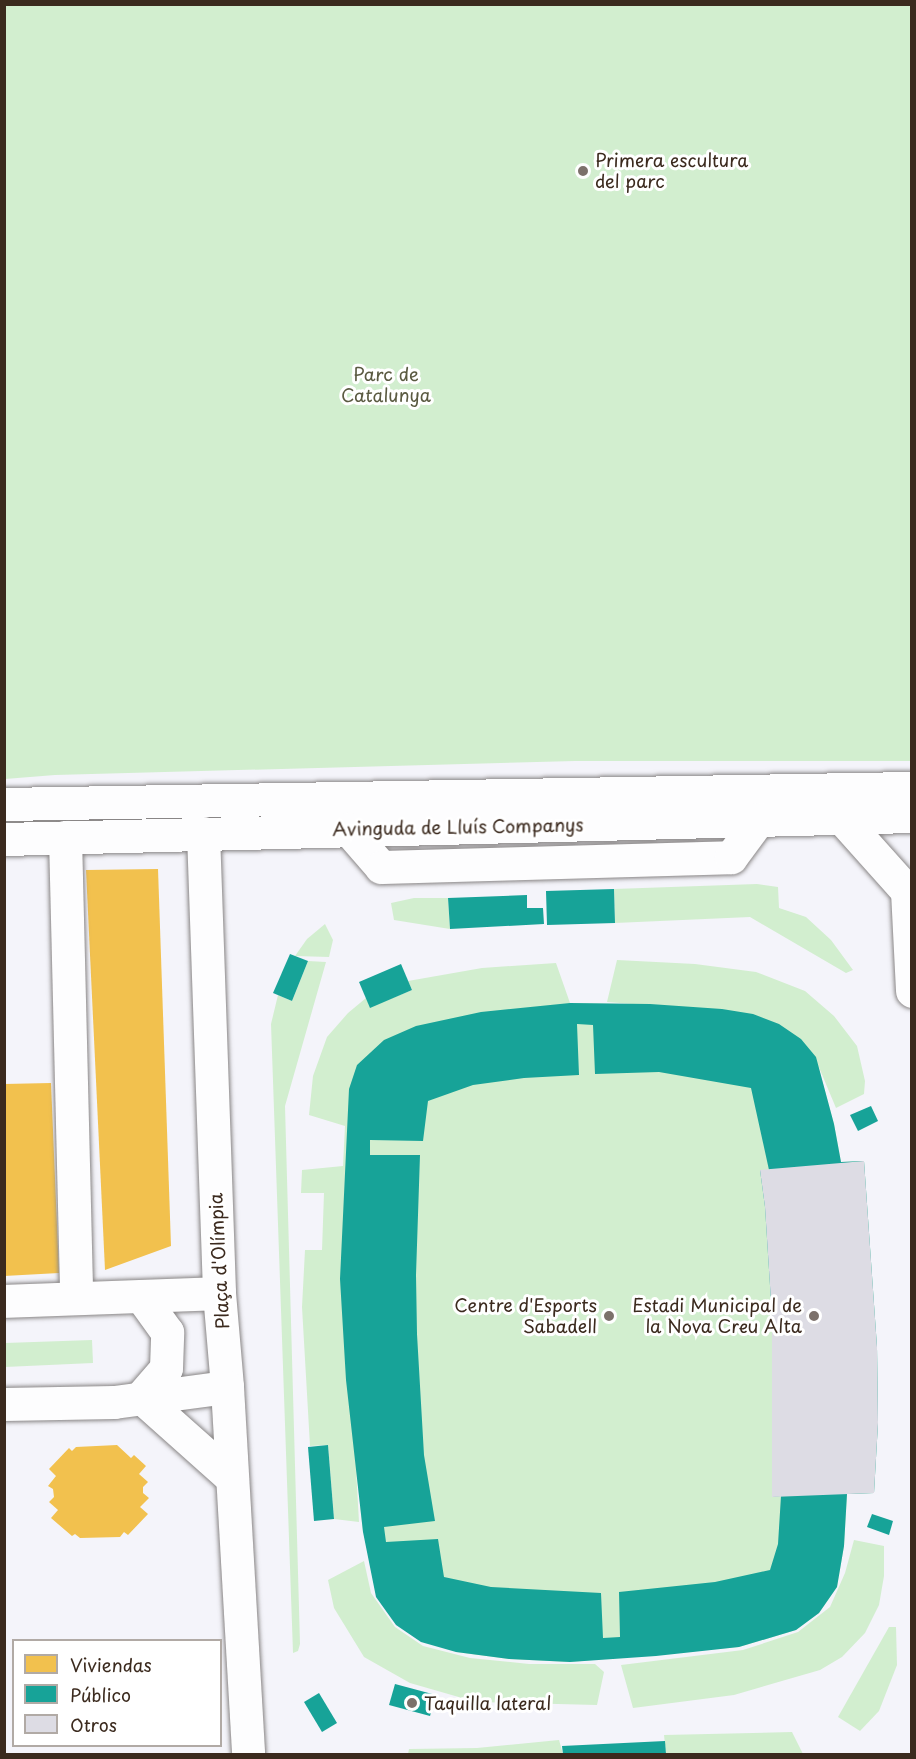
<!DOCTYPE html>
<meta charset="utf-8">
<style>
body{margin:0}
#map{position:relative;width:916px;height:1759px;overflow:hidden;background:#f4f4fa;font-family:"Playpen Sans",sans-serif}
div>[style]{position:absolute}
.green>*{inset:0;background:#d2eecf}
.homes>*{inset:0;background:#f2c14e}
.public>*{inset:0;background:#17a398}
.building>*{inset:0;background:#dddce4}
.roads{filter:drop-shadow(0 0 2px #898686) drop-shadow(0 0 2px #898686)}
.minor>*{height:33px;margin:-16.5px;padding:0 16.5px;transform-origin:16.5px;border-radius:16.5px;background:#fdfdfe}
.dots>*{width:16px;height:16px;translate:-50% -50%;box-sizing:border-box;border:3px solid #fff;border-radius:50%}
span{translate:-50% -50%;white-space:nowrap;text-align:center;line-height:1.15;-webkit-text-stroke:6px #fff;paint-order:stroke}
.poi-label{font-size:18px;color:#3b2a1e}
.left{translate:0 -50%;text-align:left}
.right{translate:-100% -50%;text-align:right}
.park-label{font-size:18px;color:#5a5a41}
.street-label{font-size:18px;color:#3b2a1e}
.frame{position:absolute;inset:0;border:6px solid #3b2a1e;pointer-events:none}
.legend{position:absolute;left:12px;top:1639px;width:210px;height:108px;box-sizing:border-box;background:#fff;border:2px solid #b1aaa5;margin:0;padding:8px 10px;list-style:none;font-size:18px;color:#3b2a1e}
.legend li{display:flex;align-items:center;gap:12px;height:30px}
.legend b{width:30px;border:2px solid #b1aaa5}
</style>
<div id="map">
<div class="green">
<div style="clip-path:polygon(4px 5px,911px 5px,911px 761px,575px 761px,55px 775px,5px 779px)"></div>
<div style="clip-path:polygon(757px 884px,778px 887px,779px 908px,806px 917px,831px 940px,853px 970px,846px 973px,750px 917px,615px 923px,614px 889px)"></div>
<div style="clip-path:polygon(414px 898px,448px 898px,450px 929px,394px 920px,391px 903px)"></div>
<div style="clip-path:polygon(325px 924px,333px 940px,329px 957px,295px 956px,307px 939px)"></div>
<div style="clip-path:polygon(617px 960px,695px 964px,756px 972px,805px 991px,834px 1016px,857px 1046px,865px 1081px,864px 1094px,836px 1108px,818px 1065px,834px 1124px,841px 1162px,864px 1161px,877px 1347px,878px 1423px,874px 1493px,847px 1494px,844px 1546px,837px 1587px,819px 1613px,796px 1630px,739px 1647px,570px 1662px,509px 1659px,456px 1652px,363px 1532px,356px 1469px,359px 1522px,334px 1519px,328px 1445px,310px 1446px,302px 1307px,305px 1250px,322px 1250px,324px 1193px,301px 1193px,302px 1170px,343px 1166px,345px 1126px,309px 1115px,313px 1076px,327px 1037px,348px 1013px,366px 998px,370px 1007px,412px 990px,408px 981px,482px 968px,556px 963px,570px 1003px,632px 1004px,607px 1002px)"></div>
<div style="clip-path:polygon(308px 961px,326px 962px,285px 1106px,300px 1644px,298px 1651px,293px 1653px,271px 1024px,278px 995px,292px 1001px)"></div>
<div style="clip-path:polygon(92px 1340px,93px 1363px,5px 1367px,5px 1343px)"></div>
<div style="clip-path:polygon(854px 1540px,884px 1546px,884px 1576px,879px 1605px,865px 1633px,842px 1657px,820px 1670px,734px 1695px,633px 1708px,621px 1665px,743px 1650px,798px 1632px,830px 1607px,845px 1573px)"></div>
<div style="clip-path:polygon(364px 1561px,371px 1593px,395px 1627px,423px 1646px,470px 1658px,529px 1664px,595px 1664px,604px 1672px,597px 1705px,476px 1702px,410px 1683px,364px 1657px,334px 1608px,328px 1580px)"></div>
<div style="clip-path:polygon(889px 1627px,896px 1627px,897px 1665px,879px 1711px,860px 1731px,838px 1717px)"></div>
<div style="clip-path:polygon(792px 1732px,803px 1754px,666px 1754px,664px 1735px)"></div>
<div style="clip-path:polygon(559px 1740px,563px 1754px,408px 1754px,409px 1749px,477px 1748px)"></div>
</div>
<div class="homes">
<div style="clip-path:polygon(158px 869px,171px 1246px,105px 1270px,86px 870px)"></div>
<div style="clip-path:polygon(51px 1083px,59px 1273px,4px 1276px,4px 1084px)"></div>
<div style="clip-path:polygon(117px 1445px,131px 1458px,134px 1455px,146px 1466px,139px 1474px,148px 1482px,143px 1487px,143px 1493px,149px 1498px,140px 1507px,148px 1514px,128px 1535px,124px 1532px,120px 1537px,80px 1538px,75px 1534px,72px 1536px,51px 1518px,58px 1510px,49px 1502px,54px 1497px,53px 1489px,48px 1486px,56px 1476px,49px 1469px,69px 1448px,72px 1451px,76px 1447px)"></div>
</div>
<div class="public">
<div style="clip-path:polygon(614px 889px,615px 923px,547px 925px,546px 891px)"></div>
<div style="clip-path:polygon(527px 895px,527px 908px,543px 908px,544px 924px,450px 929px,448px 898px)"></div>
<div style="clip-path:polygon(290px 954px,308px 961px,292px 1001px,273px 993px)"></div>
<div style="clip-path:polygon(401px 964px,412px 990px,370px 1008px,359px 982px)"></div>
<div style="clip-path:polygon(evenodd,570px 1003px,650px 1004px,722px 1009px,753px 1014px,779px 1024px,801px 1039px,816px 1057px,834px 1124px,841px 1162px,864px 1161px,877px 1347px,878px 1423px,874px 1493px,847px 1494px,844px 1546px,837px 1587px,819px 1613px,796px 1630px,739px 1647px,656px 1656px,570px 1662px,509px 1659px,456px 1652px,421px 1642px,396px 1625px,376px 1597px,363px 1532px,346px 1380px,340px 1279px,349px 1089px,357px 1065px,384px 1040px,416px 1026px,481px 1012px,570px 1003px,577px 1024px,593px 1025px,595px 1074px,659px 1072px,751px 1088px,769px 1170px,760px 1170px,765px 1207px,772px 1317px,772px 1497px,781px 1496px,778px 1544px,770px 1570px,715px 1582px,619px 1592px,620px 1637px,603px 1638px,601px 1593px,491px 1587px,444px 1577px,438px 1539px,386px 1542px,384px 1527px,435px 1521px,424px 1455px,417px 1334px,416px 1275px,420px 1155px,370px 1155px,370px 1140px,423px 1141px,428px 1101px,473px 1085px,524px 1078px,579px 1075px,577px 1024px)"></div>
<div style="clip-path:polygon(871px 1106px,878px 1121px,858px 1131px,850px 1115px)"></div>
<div style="clip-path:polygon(328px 1445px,334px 1519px,314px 1521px,308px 1447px)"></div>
<div style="clip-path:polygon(872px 1514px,893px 1521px,889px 1535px,867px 1527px)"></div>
<div style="clip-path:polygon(395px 1684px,436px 1695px,430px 1716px,389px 1705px)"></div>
<div style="clip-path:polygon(319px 1693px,337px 1723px,322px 1732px,304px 1702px)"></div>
<div style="clip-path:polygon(665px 1741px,666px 1754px,563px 1754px,562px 1746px)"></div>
</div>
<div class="building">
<div style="clip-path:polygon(864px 1161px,877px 1347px,878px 1423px,874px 1493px,772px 1497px,772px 1317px,765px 1207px,760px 1170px)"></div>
</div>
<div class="roads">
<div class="minor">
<div style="left:4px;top:804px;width:908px;rotate:-1.01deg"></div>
<div style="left:831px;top:806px;width:114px;rotate:48.2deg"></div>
<div style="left:907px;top:891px;width:100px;rotate:87.1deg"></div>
<div style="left:348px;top:829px;width:50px;rotate:49deg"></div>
<div style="left:381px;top:867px;width:350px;rotate:-1.6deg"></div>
<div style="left:731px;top:857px;width:47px;rotate:-53.6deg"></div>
<div style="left:203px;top:833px;width:460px;rotate:88deg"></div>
<div style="left:219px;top:1293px;width:94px;rotate:85.1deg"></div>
<div style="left:227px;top:1387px;width:368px;rotate:86.7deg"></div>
<div style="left:65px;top:837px;width:461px;rotate:88.6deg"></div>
<div style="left:4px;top:839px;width:908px;rotate:-1.45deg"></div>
<div style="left:4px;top:1301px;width:215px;rotate:-2.1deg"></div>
<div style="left:141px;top:1397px;width:122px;rotate:41.7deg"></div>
<div style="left:141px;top:1397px;width:38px;rotate:-49deg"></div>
<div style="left:166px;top:1368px;width:36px;rotate:-88deg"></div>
<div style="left:167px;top:1332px;width:44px;rotate:-125.8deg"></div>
<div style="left:4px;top:1404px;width:110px;rotate:-1deg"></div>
<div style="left:114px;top:1402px;width:114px;rotate:-7.6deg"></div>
</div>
</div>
<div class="dots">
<div style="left:583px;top:171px;background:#7c716b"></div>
<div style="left:609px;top:1316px;background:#7c716b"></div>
<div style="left:814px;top:1316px;background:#7c716b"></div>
<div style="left:412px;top:1703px;background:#7c716b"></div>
</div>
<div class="poi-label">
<span class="left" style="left:595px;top:171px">Primera escultura<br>del parc</span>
<span class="right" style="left:597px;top:1316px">Centre d'Esports<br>Sabadell</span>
<span class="right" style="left:802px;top:1316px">Estadi Municipal de<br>la Nova Creu Alta</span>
<span class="left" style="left:424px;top:1703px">Taquilla lateral</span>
</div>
<div class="park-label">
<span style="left:386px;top:385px">Parc de<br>Catalunya</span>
</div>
<div class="street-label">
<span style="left:458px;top:827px;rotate:-1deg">Avinguda de Lluís Companys</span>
<span style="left:219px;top:1261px;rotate:-93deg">Plaça d'Olímpia</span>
</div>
<div class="frame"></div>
<ul class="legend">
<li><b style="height:16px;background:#f2c14e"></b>Viviendas</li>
<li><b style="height:16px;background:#17a398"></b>Público</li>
<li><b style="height:16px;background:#dddce4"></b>Otros</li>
</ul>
</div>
